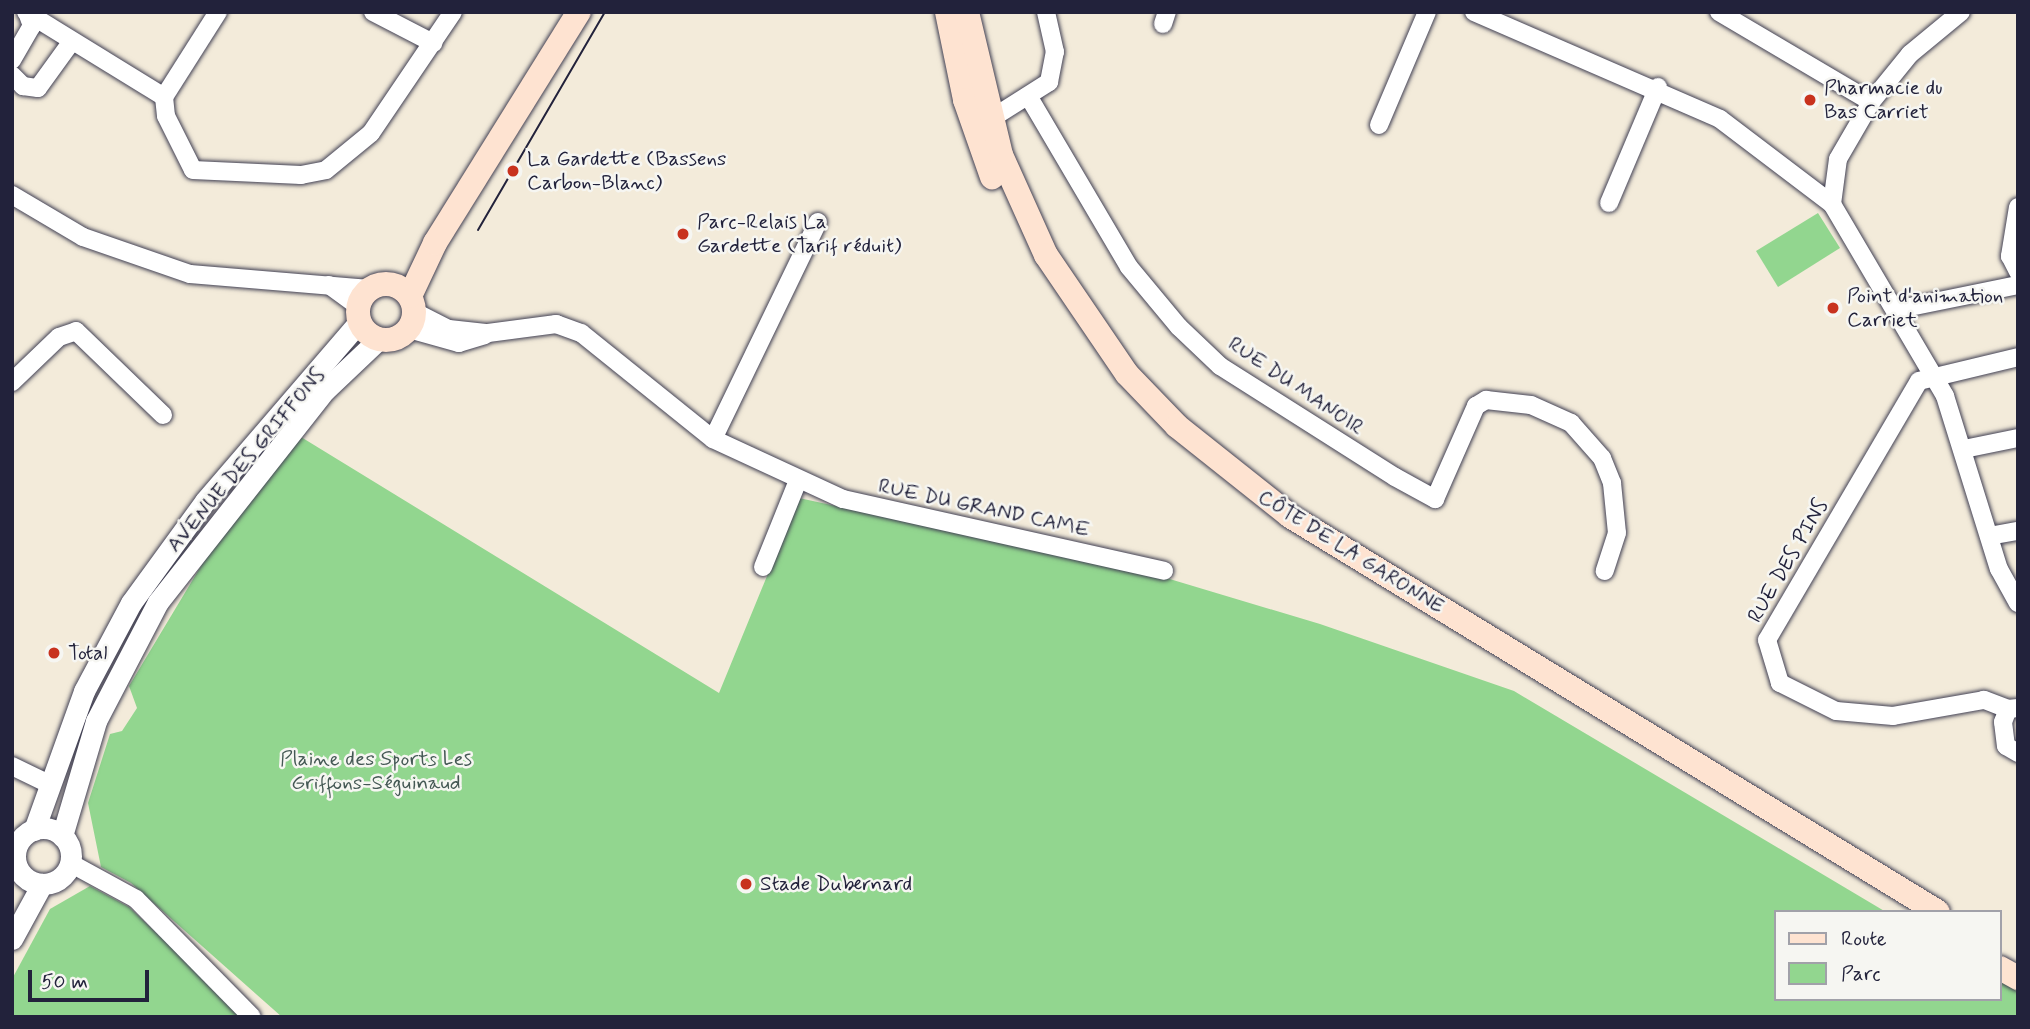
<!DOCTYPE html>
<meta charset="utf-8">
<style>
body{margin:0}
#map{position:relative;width:2030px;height:1029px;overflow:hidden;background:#f3ebda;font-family:Mynerve,sans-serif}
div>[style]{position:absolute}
.green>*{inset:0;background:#92d68f}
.roads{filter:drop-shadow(0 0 2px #414053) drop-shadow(0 0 2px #414053)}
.minor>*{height:18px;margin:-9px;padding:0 9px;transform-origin:9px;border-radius:9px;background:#fff}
.tertiary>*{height:21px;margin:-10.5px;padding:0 10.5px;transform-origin:10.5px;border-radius:10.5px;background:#fff}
.tertiary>.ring{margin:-10.5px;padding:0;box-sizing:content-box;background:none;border:21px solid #fff;border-radius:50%}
.secondary>*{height:24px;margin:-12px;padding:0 12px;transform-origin:12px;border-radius:12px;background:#fee3d1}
.secondary>.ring{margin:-12px;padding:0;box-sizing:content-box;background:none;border:24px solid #fee3d1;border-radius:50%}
.tram>*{height:2px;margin:-1px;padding:0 1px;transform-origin:1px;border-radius:1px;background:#22223b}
.dots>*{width:19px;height:19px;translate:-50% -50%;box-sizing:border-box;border:4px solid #f6f6f2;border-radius:50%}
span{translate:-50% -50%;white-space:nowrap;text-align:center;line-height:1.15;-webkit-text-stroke:5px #f6f6f2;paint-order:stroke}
.poi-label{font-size:21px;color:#22223b}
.left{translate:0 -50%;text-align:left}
.street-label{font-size:21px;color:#22223b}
.park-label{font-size:21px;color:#445854}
.frame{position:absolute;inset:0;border:14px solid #22223b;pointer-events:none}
.legend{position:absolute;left:1774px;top:910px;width:228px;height:91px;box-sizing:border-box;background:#f6f6f2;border:2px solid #a1a1a9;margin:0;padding:9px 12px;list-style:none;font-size:21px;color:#22223b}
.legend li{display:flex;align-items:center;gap:14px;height:35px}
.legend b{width:35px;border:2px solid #a1a1a9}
.scale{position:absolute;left:28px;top:970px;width:121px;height:32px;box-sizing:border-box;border:4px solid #22223b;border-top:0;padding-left:9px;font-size:21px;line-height:24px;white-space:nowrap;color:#22223b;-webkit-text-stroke:5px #f6f6f2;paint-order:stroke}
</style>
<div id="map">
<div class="green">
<div style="clip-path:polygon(1818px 213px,1840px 248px,1778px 287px,1756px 251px)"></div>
<div style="clip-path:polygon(301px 437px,719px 693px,799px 498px,1163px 577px,1320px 624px,1514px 691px,1886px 912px,1776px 912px,1776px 999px,2000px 999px,2000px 980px,2018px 990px,2018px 1017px,282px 1017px,131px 883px,101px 867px,88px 803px,110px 734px,122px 731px,137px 708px,129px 686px,210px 551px)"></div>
<div style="clip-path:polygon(90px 886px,129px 907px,245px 1017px,12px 1017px,12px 979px,50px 909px)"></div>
</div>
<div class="roads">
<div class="minor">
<div style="left:26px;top:12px;width:162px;rotate:31.6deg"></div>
<div style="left:164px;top:97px;width:19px;rotate:84deg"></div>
<div style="left:166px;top:116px;width:60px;rotate:63.4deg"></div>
<div style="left:193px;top:170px;width:108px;rotate:2.7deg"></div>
<div style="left:301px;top:175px;width:25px;rotate:-11deg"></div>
<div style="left:326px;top:170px;width:58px;rotate:-39.4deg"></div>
<div style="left:371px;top:133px;width:146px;rotate:-55.9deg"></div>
<div style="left:373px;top:12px;width:68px;rotate:27.3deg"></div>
<div style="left:1474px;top:12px;width:268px;rotate:23.5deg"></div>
<div style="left:1720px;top:119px;width:141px;rotate:37.2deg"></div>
<div style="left:1832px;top:204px;width:223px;rotate:59.5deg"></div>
<div style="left:1945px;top:396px;width:181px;rotate:72.7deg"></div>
<div style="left:1999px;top:569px;width:39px;rotate:61deg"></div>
<div style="left:1719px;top:12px;width:177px;rotate:30.6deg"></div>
<div style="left:1163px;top:24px;width:13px;rotate:-72deg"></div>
<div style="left:12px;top:60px;width:39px;rotate:-60deg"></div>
<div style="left:32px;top:26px;width:15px;rotate:-110deg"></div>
<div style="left:12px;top:75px;width:16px;rotate:45deg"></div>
<div style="left:23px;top:86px;width:15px;rotate:8deg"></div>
<div style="left:38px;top:88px;width:58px;rotate:-54.1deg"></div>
<div style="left:164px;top:97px;width:101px;rotate:-57.6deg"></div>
<div style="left:1030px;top:99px;width:195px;rotate:59.5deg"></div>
<div style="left:1129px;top:267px;width:78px;rotate:50.2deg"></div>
<div style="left:1179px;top:327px;width:57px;rotate:43.6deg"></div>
<div style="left:1220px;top:366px;width:207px;rotate:32.4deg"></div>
<div style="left:1395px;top:477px;width:46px;rotate:28.8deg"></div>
<div style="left:1435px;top:499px;width:102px;rotate:-66.2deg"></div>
<div style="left:1476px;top:406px;width:12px;rotate:-31deg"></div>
<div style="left:1486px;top:400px;width:45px;rotate:6.3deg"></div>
<div style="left:1531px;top:405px;width:44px;rotate:24.2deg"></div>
<div style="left:1571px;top:423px;width:47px;rotate:48.5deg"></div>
<div style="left:1602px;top:458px;width:27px;rotate:68deg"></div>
<div style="left:1612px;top:483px;width:50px;rotate:84.3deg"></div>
<div style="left:1617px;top:533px;width:40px;rotate:108deg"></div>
<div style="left:983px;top:113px;width:14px;rotate:8deg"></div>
<div style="left:997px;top:115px;width:62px;rotate:-32.4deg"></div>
<div style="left:1049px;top:82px;width:31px;rotate:-79deg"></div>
<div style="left:1055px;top:52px;width:41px;rotate:-102.7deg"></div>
<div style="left:1379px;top:125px;width:123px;rotate:-67deg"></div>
<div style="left:12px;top:195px;width:82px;rotate:30.6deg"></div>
<div style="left:83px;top:237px;width:113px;rotate:19.1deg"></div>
<div style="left:190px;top:274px;width:180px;rotate:4.8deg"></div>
<div style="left:1609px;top:203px;width:126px;rotate:-67.1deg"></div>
<div style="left:1832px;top:204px;width:45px;rotate:-82.4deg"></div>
<div style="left:1838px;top:159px;width:66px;rotate:-59.9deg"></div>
<div style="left:1871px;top:102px;width:62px;rotate:-50.9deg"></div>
<div style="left:1910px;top:54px;width:66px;rotate:-39.5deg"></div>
<div style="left:2018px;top:207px;width:50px;rotate:99.3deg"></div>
<div style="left:2010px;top:256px;width:18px;rotate:63deg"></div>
<div style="left:329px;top:285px;width:36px;rotate:36deg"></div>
<div style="left:1895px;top:310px;width:126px;rotate:-11.5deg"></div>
<div style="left:415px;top:312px;width:38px;rotate:27deg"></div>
<div style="left:449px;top:329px;width:39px;rotate:6deg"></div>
<div style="left:488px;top:333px;width:69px;rotate:-7.5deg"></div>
<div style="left:556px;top:324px;width:27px;rotate:20deg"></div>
<div style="left:581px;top:333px;width:169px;rotate:38.8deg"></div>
<div style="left:713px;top:439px;width:143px;rotate:24.8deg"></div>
<div style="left:843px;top:499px;width:329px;rotate:12.6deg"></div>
<div style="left:409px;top:329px;width:52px;rotate:15.6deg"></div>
<div style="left:459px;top:343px;width:27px;rotate:-17deg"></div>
<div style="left:12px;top:382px;width:65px;rotate:-43.8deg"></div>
<div style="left:59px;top:337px;width:18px;rotate:-19deg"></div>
<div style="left:76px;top:331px;width:121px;rotate:44deg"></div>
<div style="left:713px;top:439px;width:241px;rotate:-64.2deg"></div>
<div style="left:1964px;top:449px;width:55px;rotate:-11.5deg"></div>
<div style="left:1989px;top:536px;width:29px;rotate:-10deg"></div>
<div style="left:763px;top:567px;width:91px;rotate:-68deg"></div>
<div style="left:2018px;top:708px;width:10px;rotate:174deg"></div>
<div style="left:2008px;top:709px;width:14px;rotate:111deg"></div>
<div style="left:2003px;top:722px;width:24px;rotate:83deg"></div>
<div style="left:2006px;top:746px;width:14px;rotate:30deg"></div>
<div style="left:2008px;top:709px;width:26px;rotate:-159deg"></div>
<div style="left:1984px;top:700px;width:92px;rotate:170deg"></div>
<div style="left:1893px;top:716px;width:57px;rotate:-175deg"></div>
<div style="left:1836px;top:711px;width:63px;rotate:-153.4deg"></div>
<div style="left:1780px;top:683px;width:45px;rotate:-106.8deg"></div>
<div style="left:1767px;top:640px;width:300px;rotate:-59.6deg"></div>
<div style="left:1919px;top:381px;width:102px;rotate:-13.6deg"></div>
<div style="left:12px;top:766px;width:41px;rotate:25.9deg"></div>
<div style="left:70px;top:863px;width:75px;rotate:28.6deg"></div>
<div style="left:136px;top:899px;width:165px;rotate:45.5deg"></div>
</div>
<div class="tertiary">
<div class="ring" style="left:15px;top:828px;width:35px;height:35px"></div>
<div style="left:34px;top:830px;width:148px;rotate:-70.2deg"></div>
<div style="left:84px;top:691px;width:100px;rotate:-61.9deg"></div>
<div style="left:131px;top:603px;width:126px;rotate:-54deg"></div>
<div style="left:205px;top:501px;width:236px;rotate:-49.3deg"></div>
<div style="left:62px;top:836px;width:120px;rotate:-73.5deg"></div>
<div style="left:96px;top:721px;width:134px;rotate:-62.5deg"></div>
<div style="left:158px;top:602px;width:270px;rotate:-51.8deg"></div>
<div style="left:325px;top:390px;width:74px;rotate:-43.4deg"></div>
<div style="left:12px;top:939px;width:63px;rotate:-61.4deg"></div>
</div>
<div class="secondary">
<div style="left:947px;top:12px;width:90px;rotate:78.4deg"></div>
<div style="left:965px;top:100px;width:82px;rotate:70.7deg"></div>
<div style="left:967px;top:12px;width:147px;rotate:76.6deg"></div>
<div style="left:1001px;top:155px;width:110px;rotate:65.8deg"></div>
<div style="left:1046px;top:255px;width:144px;rotate:55.8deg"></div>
<div style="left:1127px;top:374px;width:72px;rotate:46.1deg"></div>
<div style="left:1177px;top:426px;width:144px;rotate:38.5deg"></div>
<div style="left:1290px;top:516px;width:759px;rotate:31.43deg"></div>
<div class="ring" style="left:358px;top:284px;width:32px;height:32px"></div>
<div style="left:410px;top:296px;width:59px;rotate:-64.7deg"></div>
<div style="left:435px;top:243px;width:272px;rotate:-58.1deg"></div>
<div style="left:2000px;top:968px;width:21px;rotate:29deg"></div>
</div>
</div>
<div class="tram">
<div style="left:478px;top:230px;width:252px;rotate:-59.8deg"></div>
</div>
<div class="dots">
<div style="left:1810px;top:100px;background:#c8321e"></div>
<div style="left:513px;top:171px;background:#c8321e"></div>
<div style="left:683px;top:234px;background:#c8321e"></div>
<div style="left:1833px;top:308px;background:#c8321e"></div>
<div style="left:54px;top:653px;background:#c8321e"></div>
<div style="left:746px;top:884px;background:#c8321e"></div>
</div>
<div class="poi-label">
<span class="left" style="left:1824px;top:100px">Pharmacie du<br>Bas Carriet</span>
<span class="left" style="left:527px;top:171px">La Gardette (Bassens<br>Carbon-Blanc)</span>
<span class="left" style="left:697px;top:234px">Parc-Relais La<br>Gardette (Tarif réduit)</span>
<span class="left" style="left:1847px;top:308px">Point d'animation<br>Carriet</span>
<span class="left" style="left:68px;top:653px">Total</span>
<span class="left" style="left:760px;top:884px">Stade Dubernard</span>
</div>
<div class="street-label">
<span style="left:1296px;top:386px;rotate:34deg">RUE DU MANOIR</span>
<span style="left:246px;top:460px;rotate:-50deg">AVENUE DES GRIFFONS</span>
<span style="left:984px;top:508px;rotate:12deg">RUE DU GRAND CAME</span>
<span style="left:1351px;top:552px;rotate:32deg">CÔTE DE LA GARONNE</span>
<span style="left:1788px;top:561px;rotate:-60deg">RUE DES PINS</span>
</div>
<div class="park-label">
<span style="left:376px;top:771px">Plaine des Sports Les<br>Griffons-Séguinaud</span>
</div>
<div class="frame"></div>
<ul class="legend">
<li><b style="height:9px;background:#fee3d1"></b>Route</li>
<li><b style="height:19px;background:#92d68f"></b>Parc</li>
</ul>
<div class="scale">50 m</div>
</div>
